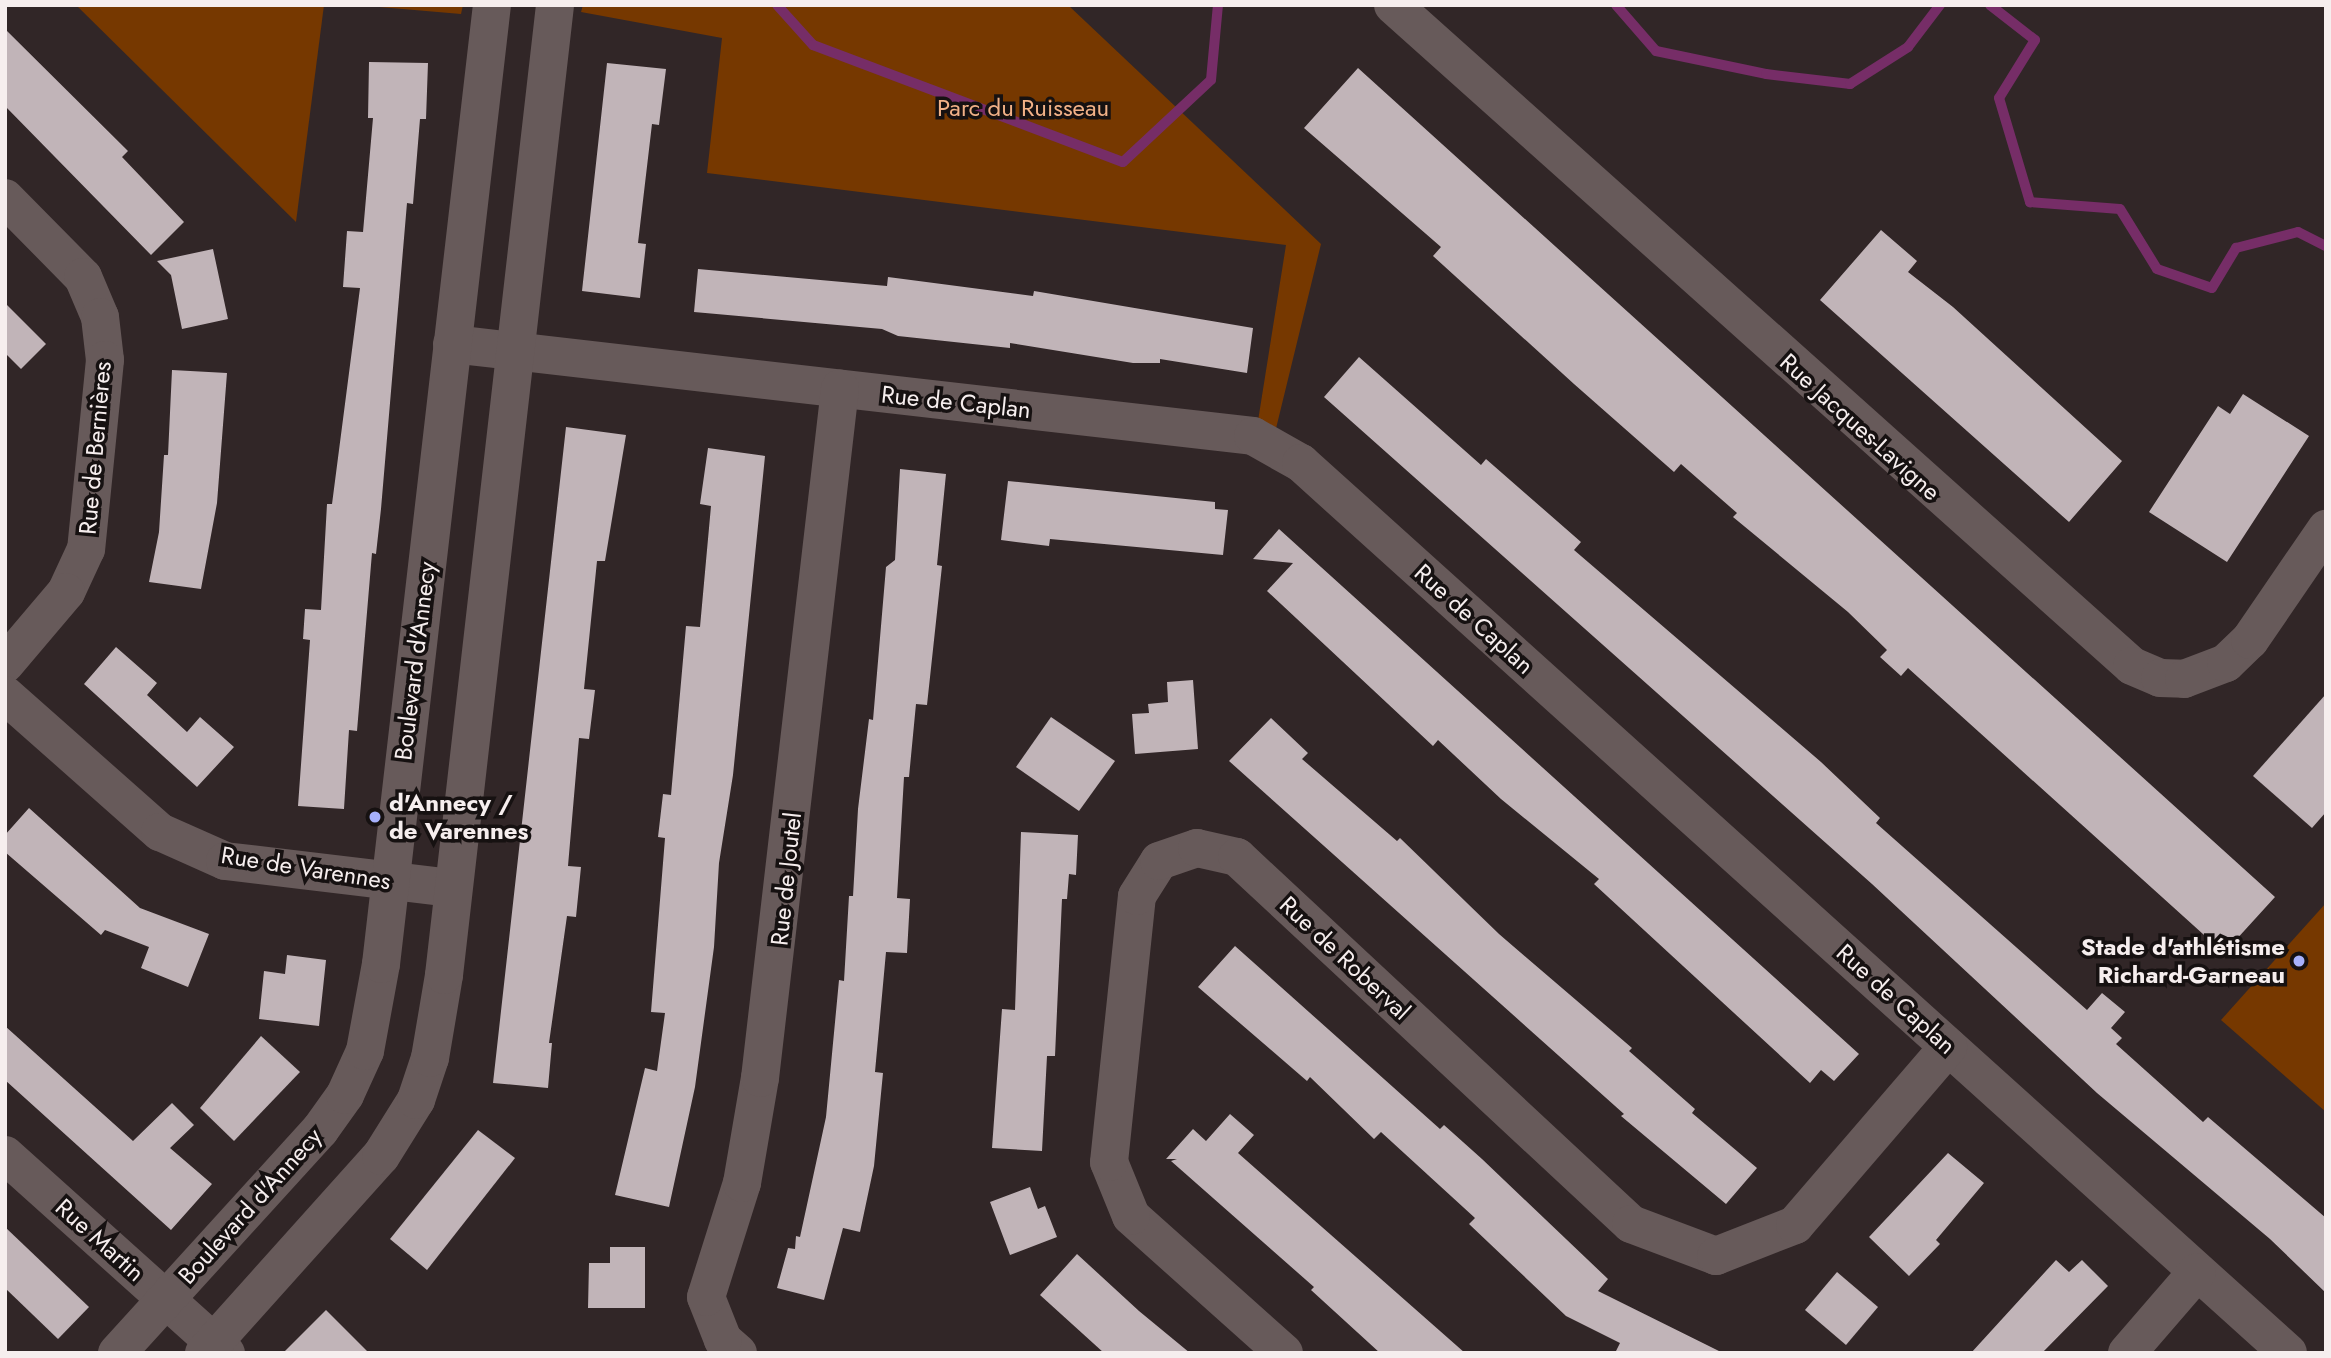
<!DOCTYPE html>
<meta charset="utf-8">
<style>
body{margin:0}
#map{position:relative;width:2331px;height:1358px;overflow:hidden;background:#312627;font-family:Jost,sans-serif}
div>[style]{position:absolute}
.green>*{inset:0;background:#763800}
.stream>*{height:10px;margin:-5px;padding:0 5px;transform-origin:5px;border-radius:5px;background:#762d67}
.building>*{inset:0;background:#c1b4b8}
.minor>*{height:38px;margin:-19px;padding:0 19px;transform-origin:19px;border-radius:19px;background:#675a5a}
.dots>*{width:19px;height:19px;translate:-50% -50%;box-sizing:border-box;border:4px solid #161111;border-radius:50%}
span{translate:-50% -50%;white-space:nowrap;text-align:center;line-height:1.15;-webkit-text-stroke:7px #161111;paint-order:stroke}
.park-label{font-size:24px;color:#f1b187}
.street-label{font-size:24px;color:#f6eeee}
.poi-label{font-size:24px;color:#f6eeee;font-weight:700}
.left{translate:0 -50%;text-align:left}
.right{translate:-100% -50%;text-align:right}
.frame{position:absolute;inset:0;border:7px solid #f6eeee;pointer-events:none}
</style>
<div id="map">
<div class="green">
<div style="clip-path:polygon(76px 5px,324px 5px,296px 222px)"></div>
<div style="clip-path:polygon(356px 5px,463px 5px,461px 14px)"></div>
<div style="clip-path:polygon(583px 5px,1068px 5px,1321px 244px,1271px 449px,1254px 446px,1286px 245px,707px 173px,722px 38px,581px 12px)"></div>
<div style="clip-path:polygon(2326px 903px,2326px 1112px,2221px 1020px)"></div>
</div>
<div class="stream">
<div style="left:777px;top:5px;width:54px;rotate:48deg"></div>
<div style="left:813px;top:45px;width:331px;rotate:20.7deg"></div>
<div style="left:1123px;top:162px;width:120px;rotate:-43deg"></div>
<div style="left:1211px;top:80px;width:75px;rotate:-84.7deg"></div>
<div style="left:1616px;top:5px;width:61px;rotate:49deg"></div>
<div style="left:1656px;top:51px;width:112px;rotate:11.8deg"></div>
<div style="left:1766px;top:74px;width:85px;rotate:6.8deg"></div>
<div style="left:1850px;top:84px;width:69px;rotate:-32.5deg"></div>
<div style="left:1908px;top:47px;width:53px;rotate:-52.7deg"></div>
<div style="left:1990px;top:5px;width:57px;rotate:37.9deg"></div>
<div style="left:2035px;top:40px;width:68px;rotate:121.8deg"></div>
<div style="left:1999px;top:98px;width:109px;rotate:73.4deg"></div>
<div style="left:2030px;top:202px;width:90px;rotate:4.4deg"></div>
<div style="left:2120px;top:209px;width:70px;rotate:58.3deg"></div>
<div style="left:2157px;top:269px;width:58px;rotate:19.1deg"></div>
<div style="left:2212px;top:288px;width:47px;rotate:-59deg"></div>
<div style="left:2236px;top:248px;width:64px;rotate:-14.5deg"></div>
<div style="left:2298px;top:232px;width:31px;rotate:27deg"></div>
</div>
<div class="building">
<div style="clip-path:polygon(5px 29px,128px 151px,122px 157px,184px 222px,151px 255px,5px 106px)"></div>
<div style="clip-path:polygon(369px 62px,428px 63px,426px 119px,420px 119px,413px 204px,407px 203px,381px 509px,376px 554px,372px 553px,357px 731px,349px 730px,344px 809px,298px 806px,310px 640px,303px 639px,305px 609px,321px 610px,327px 504px,332px 504px,360px 288px,343px 287px,347px 231px,363px 232px,373px 118px,368px 118px)"></div>
<div style="clip-path:polygon(607px 63px,666px 69px,659px 125px,652px 124px,638px 243px,646px 244px,640px 298px,582px 291px)"></div>
<div style="clip-path:polygon(1358px 68px,2275px 897px,2224px 953px,1908px 668px,1901px 676px,1880px 657px,1887px 650px,1848px 612px,1733px 517px,1737px 513px,1681px 464px,1674px 472px,1574px 384px,1433px 256px,1441px 247px,1304px 128px)"></div>
<div style="clip-path:polygon(1881px 230px,1917px 261px,1908px 272px,1953px 307px,2122px 461px,2069px 522px,1820px 300px)"></div>
<div style="clip-path:polygon(213px 249px,228px 319px,182px 329px,171px 275px,157px 261px)"></div>
<div style="clip-path:polygon(698px 269px,887px 286px,888px 277px,1033px 296px,1034px 291px,1253px 328px,1247px 373px,1160px 359px,1160px 363px,1133px 363px,1010px 343px,1010px 348px,898px 336px,882px 329px,694px 312px)"></div>
<div style="clip-path:polygon(5px 303px,46px 344px,21px 369px,5px 353px)"></div>
<div style="clip-path:polygon(1359px 357px,1481px 465px,1486px 459px,1581px 542px,1574px 550px,1821px 762px,1880px 818px,1876px 823px,2087px 1010px,2102px 993px,2125px 1012px,2111px 1028px,2122px 1038px,2116px 1044px,2203px 1122px,2208px 1117px,2326px 1218px,2326px 1293px,2270px 1239px,2097px 1093px,1872px 884px,1324px 397px)"></div>
<div style="clip-path:polygon(172px 370px,227px 373px,217px 503px,201px 589px,149px 582px,159px 532px,164px 455px,168px 455px)"></div>
<div style="clip-path:polygon(2243px 394px,2309px 436px,2227px 562px,2149px 512px,2218px 406px,2230px 414px)"></div>
<div style="clip-path:polygon(566px 427px,626px 435px,605px 561px,597px 561px,584px 689px,595px 690px,589px 739px,579px 738px,568px 866px,581px 867px,576px 917px,567px 916px,549px 1043px,552px 1043px,548px 1088px,493px 1083px)"></div>
<div style="clip-path:polygon(708px 448px,765px 456px,733px 775px,719px 863px,714px 947px,695px 1087px,669px 1207px,615px 1195px,645px 1068px,657px 1071px,665px 1013px,651px 1012px,665px 838px,658px 837px,663px 794px,671px 795px,686px 626px,700px 627px,711px 506px,700px 504px)"></div>
<div style="clip-path:polygon(900px 469px,946px 474px,937px 565px,942px 566px,927px 705px,916px 704px,909px 777px,904px 777px,897px 898px,910px 899px,907px 953px,886px 952px,875px 1072px,883px 1073px,874px 1166px,860px 1232px,843px 1228px,824px 1300px,777px 1288px,788px 1248px,795px 1249px,796px 1236px,800px 1237px,826px 1117px,839px 980px,844px 981px,849px 896px,853px 896px,858px 809px,869px 719px,873px 720px,886px 567px,895px 560px)"></div>
<div style="clip-path:polygon(1008px 481px,1215px 502px,1215px 509px,1228px 510px,1223px 555px,1050px 539px,1049px 546px,1001px 540px)"></div>
<div style="clip-path:polygon(1279px 529px,1859px 1054px,1834px 1081px,1821px 1070px,1810px 1083px,1594px 884px,1599px 879px,1501px 799px,1438px 740px,1433px 746px,1267px 591px,1293px 563px,1253px 559px)"></div>
<div style="clip-path:polygon(116px 647px,157px 683px,147px 695px,187px 732px,200px 717px,234px 747px,197px 787px,84px 684px)"></div>
<div style="clip-path:polygon(1193px 680px,1198px 749px,1135px 754px,1132px 714px,1149px 713px,1148px 704px,1168px 702px,1167px 682px)"></div>
<div style="clip-path:polygon(2326px 694px,2326px 812px,2312px 828px,2253px 776px)"></div>
<div style="clip-path:polygon(1051px 717px,1115px 761px,1079px 811px,1016px 767px)"></div>
<div style="clip-path:polygon(1271px 718px,1308px 753px,1302px 759px,1397px 841px,1400px 838px,1499px 934px,1632px 1048px,1629px 1051px,1695px 1109px,1692px 1113px,1757px 1168px,1726px 1204px,1621px 1116px,1624px 1114px,1229px 761px)"></div>
<div style="clip-path:polygon(29px 808px,140px 908px,209px 934px,188px 987px,141px 968px,149px 947px,105px 930px,101px 935px,5px 852px,5px 835px)"></div>
<div style="clip-path:polygon(1021px 832px,1078px 835px,1076px 875px,1069px 874px,1067px 899px,1062px 899px,1055px 1056px,1047px 1056px,1042px 1151px,992px 1148px,1002px 1009px,1015px 1010px)"></div>
<div style="clip-path:polygon(1235px 946px,1440px 1129px,1444px 1125px,1482px 1159px,1608px 1279px,1598px 1291px,1723px 1353px,1615px 1353px,1620px 1343px,1566px 1316px,1469px 1224px,1475px 1218px,1381px 1132px,1374px 1139px,1310px 1077px,1307px 1081px,1198px 987px)"></div>
<div style="clip-path:polygon(287px 955px,326px 960px,319px 1026px,259px 1019px,264px 971px,285px 974px)"></div>
<div style="clip-path:polygon(5px 1026px,133px 1141px,172px 1103px,194px 1125px,170px 1148px,212px 1184px,171px 1230px,5px 1080px)"></div>
<div style="clip-path:polygon(261px 1036px,300px 1072px,234px 1141px,200px 1108px)"></div>
<div style="clip-path:polygon(1230px 1114px,1254px 1135px,1238px 1153px,1465px 1353px,1380px 1353px,1311px 1290px,1314px 1287px,1171px 1161px,1177px 1159px,1166px 1159px,1193px 1129px,1206px 1141px)"></div>
<div style="clip-path:polygon(478px 1130px,515px 1158px,427px 1270px,390px 1239px)"></div>
<div style="clip-path:polygon(1948px 1153px,1984px 1183px,1936px 1240px,1940px 1244px,1909px 1276px,1869px 1237px)"></div>
<div style="clip-path:polygon(1030px 1187px,1038px 1209px,1045px 1206px,1057px 1237px,1010px 1255px,990px 1202px)"></div>
<div style="clip-path:polygon(5px 1227px,89px 1307px,58px 1339px,5px 1288px)"></div>
<div style="clip-path:polygon(610px 1247px,645px 1247px,645px 1308px,588px 1308px,589px 1263px,610px 1263px)"></div>
<div style="clip-path:polygon(1077px 1254px,1139px 1311px,1190px 1353px,1104px 1353px,1040px 1295px)"></div>
<div style="clip-path:polygon(2056px 1260px,2069px 1272px,2082px 1260px,2108px 1286px,2042px 1353px,1971px 1353px)"></div>
<div style="clip-path:polygon(1837px 1272px,1878px 1307px,1846px 1345px,1805px 1310px)"></div>
<div style="clip-path:polygon(326px 1310px,369px 1353px,283px 1353px)"></div>
</div>
<div class="minor">
<div style="left:1393px;top:5px;width:991px;rotate:41.81deg"></div>
<div style="left:2132px;top:666px;width:30px;rotate:23deg"></div>
<div style="left:2160px;top:678px;width:24px;rotate:2deg"></div>
<div style="left:2184px;top:679px;width:45px;rotate:-20.9deg"></div>
<div style="left:2226px;top:663px;width:33px;rotate:-44deg"></div>
<div style="left:2250px;top:640px;width:135px;rotate:-55.6deg"></div>
<div style="left:5px;top:198px;width:111px;rotate:45.4deg"></div>
<div style="left:83px;top:277px;width:43px;rotate:67deg"></div>
<div style="left:100px;top:317px;width:43px;rotate:83.4deg"></div>
<div style="left:105px;top:360px;width:190px;rotate:95.7deg"></div>
<div style="left:86px;top:549px;width:47px;rotate:114.9deg"></div>
<div style="left:66px;top:592px;width:94px;rotate:130.3deg"></div>
<div style="left:452px;top:344px;width:806px;rotate:6.55deg"></div>
<div style="left:1253px;top:436px;width:55px;rotate:29.4deg"></div>
<div style="left:1301px;top:463px;width:1329px;rotate:42.04deg"></div>
<div style="left:5px;top:695px;width:207px;rotate:41.5deg"></div>
<div style="left:160px;top:832px;width:71px;rotate:24deg"></div>
<div style="left:225px;top:861px;width:229px;rotate:6.8deg"></div>
<div style="left:5px;top:1155px;width:297px;rotate:41.9deg"></div>
<div style="left:117px;top:1353px;width:302px;rotate:-47.7deg"></div>
<div style="left:320px;top:1130px;width:43px;rotate:-54.5deg"></div>
<div style="left:345px;top:1095px;width:48px;rotate:-65.6deg"></div>
<div style="left:365px;top:1051px;width:88px;rotate:-79.6deg"></div>
<div style="left:381px;top:964px;width:965px;rotate:-83.4deg"></div>
<div style="left:204px;top:1353px;width:265px;rotate:-48.1deg"></div>
<div style="left:381px;top:1156px;width:66px;rotate:-58deg"></div>
<div style="left:416px;top:1100px;width:44px;rotate:-71.6deg"></div>
<div style="left:430px;top:1058px;width:84px;rotate:-80.4deg"></div>
<div style="left:444px;top:975px;width:976px;rotate:-83.47deg"></div>
<div style="left:738px;top:1353px;width:20px;rotate:-139deg"></div>
<div style="left:723px;top:1340px;width:46px;rotate:-111.6deg"></div>
<div style="left:706px;top:1297px;width:120px;rotate:-72.5deg"></div>
<div style="left:742px;top:1183px;width:107px;rotate:-80.3deg"></div>
<div style="left:760px;top:1078px;width:694px;rotate:-83.38deg"></div>
<div style="left:1284px;top:1353px;width:205px;rotate:-138.2deg"></div>
<div style="left:1131px;top:1216px;width:58px;rotate:-112.2deg"></div>
<div style="left:1109px;top:1162px;width:267px;rotate:-84deg"></div>
<div style="left:1137px;top:896px;width:41px;rotate:-57.8deg"></div>
<div style="left:1159px;top:861px;width:40px;rotate:-18.9deg"></div>
<div style="left:1197px;top:848px;width:41px;rotate:12.7deg"></div>
<div style="left:1237px;top:857px;width:538px;rotate:42.97deg"></div>
<div style="left:1631px;top:1224px;width:91px;rotate:20.6deg"></div>
<div style="left:1716px;top:1256px;width:85px;rotate:-21.4deg"></div>
<div style="left:1795px;top:1225px;width:235px;rotate:-49.3deg"></div>
<div style="left:2127px;top:1353px;width:107px;rotate:-49.2deg"></div>
</div>
<div class="dots">
<div style="left:375px;top:817px;background:#a7b1fc"></div>
<div style="left:2299px;top:961px;background:#a7b1fc"></div>
</div>
<div class="park-label">
<span style="left:1023px;top:108px">Parc du Ruisseau</span>
</div>
<div class="street-label">
<span style="left:956px;top:402px;rotate:6deg">Rue de Caplan</span>
<span style="left:1860px;top:427px;rotate:42deg">Rue Jacques-Lavigne</span>
<span style="left:95px;top:448px;rotate:-85deg">Rue de Bernières</span>
<span style="left:1474px;top:619px;rotate:42deg">Rue de Caplan</span>
<span style="left:415px;top:661px;rotate:-83deg">Boulevard d'Annecy</span>
<span style="left:306px;top:868px;rotate:9deg">Rue de Varennes</span>
<span style="left:786px;top:879px;rotate:-84deg">Rue de Joutel</span>
<span style="left:1345px;top:958px;rotate:43deg">Rue de Roberval</span>
<span style="left:1896px;top:999px;rotate:42deg">Rue de Caplan</span>
<span style="left:250px;top:1206px;rotate:-48deg">Boulevard d'Annecy</span>
<span style="left:100px;top:1240px;rotate:42deg">Rue Martin</span>
</div>
<div class="poi-label">
<span class="left" style="left:389px;top:817px">d'Annecy /<br>de Varennes</span>
<span class="right" style="left:2285px;top:961px">Stade d'athlétisme<br>Richard-Garneau</span>
</div>
<div class="frame"></div>
</div>
